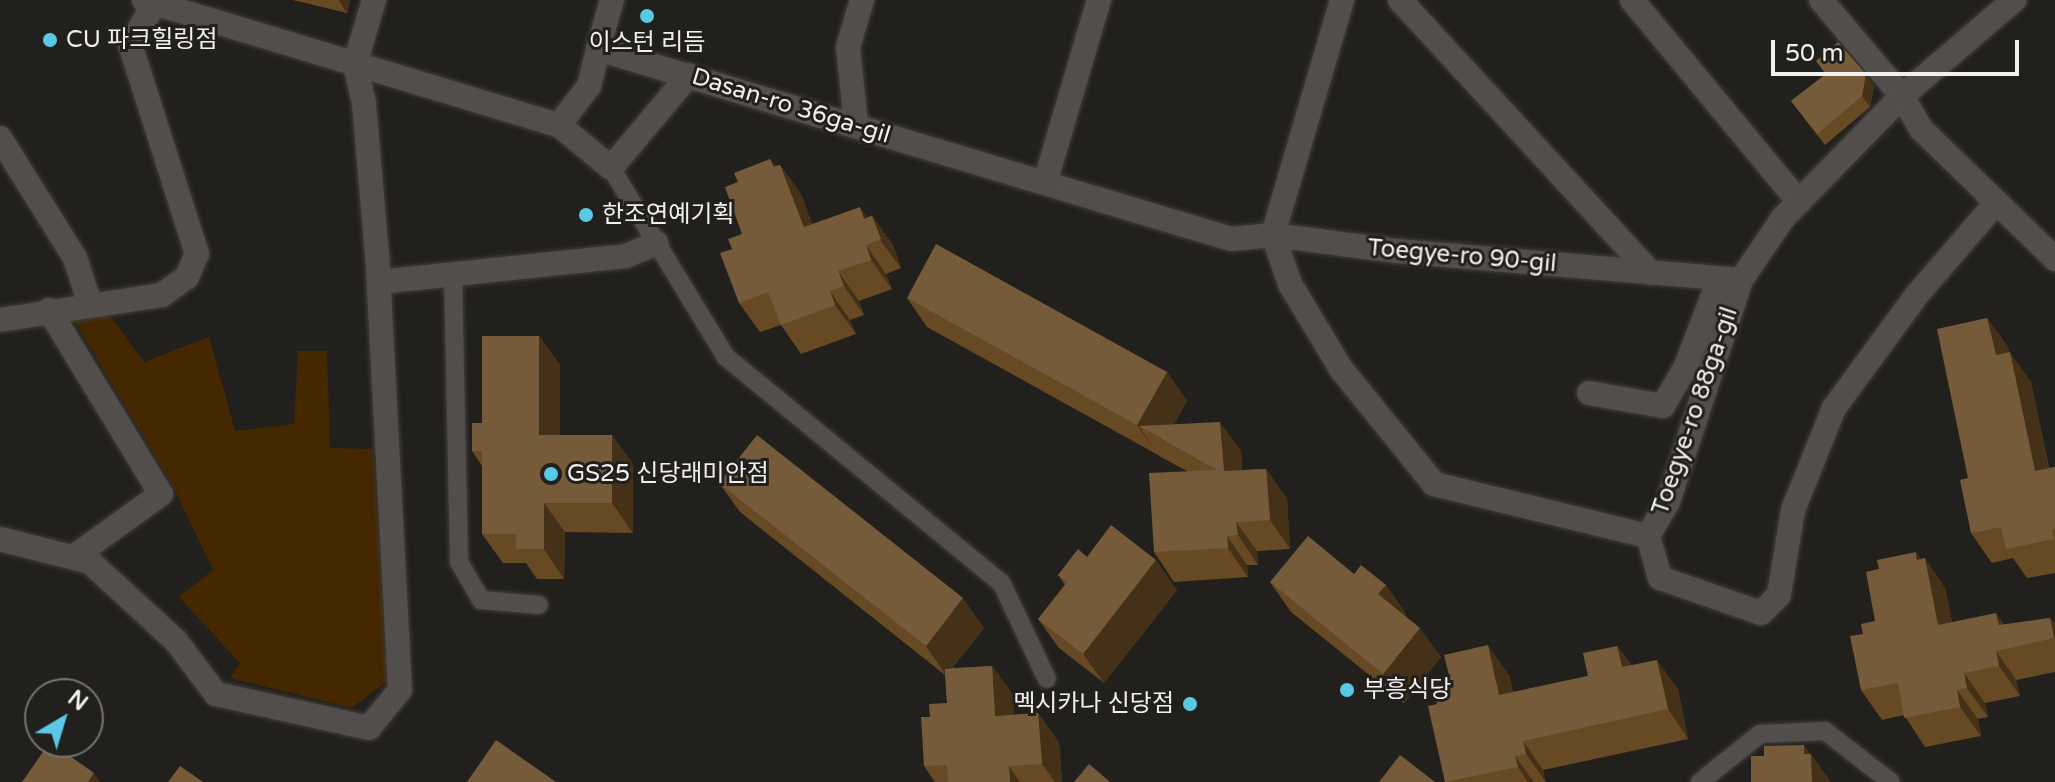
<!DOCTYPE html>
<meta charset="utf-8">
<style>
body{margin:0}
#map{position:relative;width:2055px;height:782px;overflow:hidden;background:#22201d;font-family:"Varela Round","Noto Sans KR",sans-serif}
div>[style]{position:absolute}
.green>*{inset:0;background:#452700}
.roads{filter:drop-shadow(0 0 2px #3f3d3b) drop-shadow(0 0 2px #3f3d3b)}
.lane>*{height:18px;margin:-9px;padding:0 9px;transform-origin:9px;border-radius:9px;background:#514e4b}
.street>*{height:24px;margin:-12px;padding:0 12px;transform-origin:12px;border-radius:12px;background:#514e4b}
.wall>*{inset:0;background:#674924}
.shaded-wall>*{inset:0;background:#453118}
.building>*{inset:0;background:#765b3a}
.dots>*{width:22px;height:22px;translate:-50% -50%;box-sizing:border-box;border:4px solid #22201d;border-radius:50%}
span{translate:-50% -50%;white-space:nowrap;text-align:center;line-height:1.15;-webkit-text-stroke:6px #22201d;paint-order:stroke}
.poi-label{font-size:24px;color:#f2f0ee}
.left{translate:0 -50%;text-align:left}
.right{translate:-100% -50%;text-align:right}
.street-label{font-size:24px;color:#f2f0ee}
.north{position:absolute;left:24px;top:678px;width:80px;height:80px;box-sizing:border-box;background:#22201d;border:2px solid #757371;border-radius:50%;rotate:38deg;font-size:22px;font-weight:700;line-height:32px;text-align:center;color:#f2f0ee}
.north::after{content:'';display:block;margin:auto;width:28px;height:36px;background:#59c8e4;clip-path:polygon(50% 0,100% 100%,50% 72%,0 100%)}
.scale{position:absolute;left:1771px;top:40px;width:248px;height:36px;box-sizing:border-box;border:4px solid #f2f0ee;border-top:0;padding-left:10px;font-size:24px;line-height:28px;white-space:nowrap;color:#f2f0ee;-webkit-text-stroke:6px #22201d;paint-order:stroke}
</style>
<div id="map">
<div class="green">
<div style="clip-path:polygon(110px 316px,144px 362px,209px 337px,235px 431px,294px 424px,298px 351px,327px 351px,330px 448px,373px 449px,387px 681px,352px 708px,230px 678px,240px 663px,179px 597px,213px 570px,173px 486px,74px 320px)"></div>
</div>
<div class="roads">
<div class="lane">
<div style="left:611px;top:168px;width:221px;rotate:58.7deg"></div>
<div style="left:726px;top:357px;width:357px;rotate:39.4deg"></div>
<div style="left:1002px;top:584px;width:105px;rotate:64.7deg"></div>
<div style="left:453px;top:274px;width:288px;rotate:88.8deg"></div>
<div style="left:459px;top:562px;width:44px;rotate:59.9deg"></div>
<div style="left:481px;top:600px;width:58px;rotate:4.9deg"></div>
<div style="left:1700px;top:782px;width:77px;rotate:-38.7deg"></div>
<div style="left:1760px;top:734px;width:65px;rotate:-2.6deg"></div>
<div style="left:1825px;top:731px;width:83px;rotate:37.7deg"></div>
</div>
<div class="street">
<div style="left:144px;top:0;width:433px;rotate:16.8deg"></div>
<div style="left:559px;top:125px;width:67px;rotate:39.6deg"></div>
<div style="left:611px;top:168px;width:121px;rotate:-50deg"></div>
<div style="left:1342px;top:0;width:245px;rotate:106.4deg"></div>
<div style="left:1273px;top:235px;width:52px;rotate:70.9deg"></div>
<div style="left:1290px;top:284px;width:99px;rotate:59deg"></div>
<div style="left:1341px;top:369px;width:148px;rotate:51deg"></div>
<div style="left:1434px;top:484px;width:220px;rotate:13.7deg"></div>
<div style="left:1400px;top:0;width:371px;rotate:47.4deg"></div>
<div style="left:1632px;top:0;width:262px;rotate:50.4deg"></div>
<div style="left:1821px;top:0;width:126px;rotate:49.8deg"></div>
<div style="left:1902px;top:96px;width:38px;rotate:60deg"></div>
<div style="left:1921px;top:129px;width:187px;rotate:44.1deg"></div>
<div style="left:598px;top:49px;width:51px;rotate:-74.1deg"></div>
<div style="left:355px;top:64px;width:67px;rotate:-73.5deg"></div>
<div style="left:856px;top:124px;width:77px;rotate:-95.9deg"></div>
<div style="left:848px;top:47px;width:49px;rotate:-73.4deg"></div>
<div style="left:559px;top:125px;width:49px;rotate:-52.4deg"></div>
<div style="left:589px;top:86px;width:38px;rotate:-76deg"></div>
<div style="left:598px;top:49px;width:661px;rotate:16.71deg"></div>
<div style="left:1231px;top:239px;width:42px;rotate:-5.4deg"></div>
<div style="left:1273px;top:235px;width:125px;rotate:7.4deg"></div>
<div style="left:1397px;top:251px;width:345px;rotate:4.8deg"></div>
<div style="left:0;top:138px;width:142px;rotate:58deg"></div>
<div style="left:75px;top:258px;width:48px;rotate:71.9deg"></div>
<div style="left:1045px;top:183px;width:191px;rotate:-73.6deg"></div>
<div style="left:1996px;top:203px;width:123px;rotate:130.7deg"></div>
<div style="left:1916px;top:296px;width:139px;rotate:126.2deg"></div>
<div style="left:1834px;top:408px;width:110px;rotate:111.9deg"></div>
<div style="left:1793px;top:510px;width:86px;rotate:99.4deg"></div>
<div style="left:1779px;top:595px;width:25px;rotate:135deg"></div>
<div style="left:1761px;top:613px;width:107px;rotate:-160.9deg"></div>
<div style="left:1660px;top:578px;width:44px;rotate:-105.9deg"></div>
<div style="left:1648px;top:536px;width:39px;rotate:-60deg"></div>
<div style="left:1668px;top:502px;width:234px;rotate:-71.8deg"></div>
<div style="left:1741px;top:280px;width:75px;rotate:-55.9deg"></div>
<div style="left:1783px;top:218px;width:170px;rotate:-45.7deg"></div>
<div style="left:1902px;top:96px;width:148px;rotate:-40.6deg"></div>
<div style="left:379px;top:282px;width:248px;rotate:-6deg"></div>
<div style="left:626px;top:256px;width:33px;rotate:-23deg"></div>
<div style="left:49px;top:310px;width:215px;rotate:58.7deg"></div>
<div style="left:161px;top:494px;width:106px;rotate:144.2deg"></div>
<div style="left:0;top:320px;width:164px;rotate:-8.8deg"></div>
<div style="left:162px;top:295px;width:31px;rotate:-36deg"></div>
<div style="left:187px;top:277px;width:25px;rotate:-67deg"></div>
<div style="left:197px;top:254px;width:220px;rotate:-107.7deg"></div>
<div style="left:130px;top:44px;width:52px;rotate:-58.5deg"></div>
<div style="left:1589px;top:393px;width:75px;rotate:10deg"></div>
<div style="left:1663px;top:406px;width:46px;rotate:-60.1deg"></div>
<div style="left:1686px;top:366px;width:92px;rotate:-69deg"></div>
<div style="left:0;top:539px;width:93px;rotate:14.3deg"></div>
<div style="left:90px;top:562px;width:117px;rotate:42.6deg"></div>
<div style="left:176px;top:641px;width:66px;rotate:53deg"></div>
<div style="left:216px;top:694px;width:157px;rotate:12.5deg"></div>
<div style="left:369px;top:728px;width:49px;rotate:-50.8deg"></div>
<div style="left:400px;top:690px;width:436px;rotate:-93deg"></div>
<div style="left:377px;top:255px;width:153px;rotate:-94.9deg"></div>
<div style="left:364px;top:103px;width:40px;rotate:-103deg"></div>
</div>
</div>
<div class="wall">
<div style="clip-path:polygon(293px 0,350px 0,347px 13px)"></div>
<div style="clip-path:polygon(1816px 61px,1874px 86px,1870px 107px,1825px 145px,1791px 101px,1826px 74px)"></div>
<div style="clip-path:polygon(770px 159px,775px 166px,780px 165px,801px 194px,812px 224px,867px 217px,872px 216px,893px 245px,901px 268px,886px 274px,892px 289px,859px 301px,864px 315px,850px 320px,856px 334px,801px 354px,781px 325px,760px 332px,739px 303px,732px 249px,742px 234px,738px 182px)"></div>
<div style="clip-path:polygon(907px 298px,1167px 372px,1187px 401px,1174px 424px,1241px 451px,1242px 470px,1266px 469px,1287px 499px,1290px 549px,1257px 551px,1258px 565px,1247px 565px,1248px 577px,1174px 582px,1154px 552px,1187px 471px,1159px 456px,1158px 454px,1158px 455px,927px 327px)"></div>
<div style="clip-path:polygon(1987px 318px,2008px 347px,2009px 353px,2031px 382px,2049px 468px,2055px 467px,2055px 573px,2027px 578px,2013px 558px,1992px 563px,1971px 533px,1968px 478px)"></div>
<div style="clip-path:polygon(539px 336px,560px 365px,560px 435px,612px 435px,633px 465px,633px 533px,565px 532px,564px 579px,537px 579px,526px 563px,503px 563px,482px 534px,482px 466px,472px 451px,482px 423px)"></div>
<div style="clip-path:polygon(719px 483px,984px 628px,952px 668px,992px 666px,1013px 695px,1014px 715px,1038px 713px,1059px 743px,1062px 782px,935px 782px,924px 766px,930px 717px,947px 703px,945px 675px,740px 512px)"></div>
<div style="clip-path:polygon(1087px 557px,1177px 590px,1104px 683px,1059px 648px,1038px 619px,1065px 585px,1058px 575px)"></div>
<div style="clip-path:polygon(1354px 574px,1386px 585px,1406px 614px,1405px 616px,1441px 657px,1404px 703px,1291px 612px,1270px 582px)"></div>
<div style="clip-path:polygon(1945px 588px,1952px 622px,2004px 625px,2050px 618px,2055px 624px,2055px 672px,2016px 680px,2020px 696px,1985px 703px,1988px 717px,1978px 719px,1981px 736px,1925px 747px,1904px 715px,1882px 720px,1861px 690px,1863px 634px,1875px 621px)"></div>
<div style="clip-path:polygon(1617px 646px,1631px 665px,1678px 689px,1688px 739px,1543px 770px,1546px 782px,1445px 782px,1437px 704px,1509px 675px,1513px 692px,1588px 676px)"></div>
</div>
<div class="shaded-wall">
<div style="clip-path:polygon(340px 0,350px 0,347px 13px,339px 1px)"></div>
<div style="clip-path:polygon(1866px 74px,1874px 86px,1870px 107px,1862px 96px)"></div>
<div style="clip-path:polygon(770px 159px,787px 183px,780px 165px,801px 194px,825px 257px,804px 227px)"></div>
<div style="clip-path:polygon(860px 207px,879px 234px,872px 216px,893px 245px,901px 268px,864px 219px)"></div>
<div style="clip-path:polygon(866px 245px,886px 274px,892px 289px,871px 260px)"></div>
<div style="clip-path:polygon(838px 271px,859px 301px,864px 315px,844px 286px)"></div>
<div style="clip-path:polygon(830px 291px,850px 320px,856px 334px,835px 305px)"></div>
<div style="clip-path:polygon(1987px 318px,2008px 347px,2017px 385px,1996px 355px)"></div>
<div style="clip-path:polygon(539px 336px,560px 365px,560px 464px,539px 435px)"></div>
<div style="clip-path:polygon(2010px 352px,2031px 382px,2055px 500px,2035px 471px)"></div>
<div style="clip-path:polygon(1167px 372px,1187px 401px,1165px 441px,1139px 426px,1158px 455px,1137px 425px)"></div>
<div style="clip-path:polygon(1220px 422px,1241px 451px,1244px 501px,1224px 471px)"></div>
<div style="clip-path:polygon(612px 435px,633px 465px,633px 533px,612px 503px)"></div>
<div style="clip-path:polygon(1266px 469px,1287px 499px,1290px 549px,1270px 520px)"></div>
<div style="clip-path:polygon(544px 503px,565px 532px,564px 579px,544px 549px)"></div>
<div style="clip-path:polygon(1236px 522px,1257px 551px,1258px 565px,1238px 535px)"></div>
<div style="clip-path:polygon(1227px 536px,1247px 565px,1248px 577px,1228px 548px)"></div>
<div style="clip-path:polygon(1916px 552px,1926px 566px,1925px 558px,1945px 588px,1959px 654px,1938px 625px)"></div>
<div style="clip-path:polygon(1156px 560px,1177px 590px,1104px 683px,1083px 654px)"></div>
<div style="clip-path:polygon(1386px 585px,1406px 614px,1399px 623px,1378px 594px)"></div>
<div style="clip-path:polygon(963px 598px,984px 628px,946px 675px,926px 646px)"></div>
<div style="clip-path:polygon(1996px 613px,2017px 642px,1999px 625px)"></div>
<div style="clip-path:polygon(2050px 618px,2055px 624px,2055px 640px,2054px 638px)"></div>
<div style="clip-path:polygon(1420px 628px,1441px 657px,1404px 703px,1383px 674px)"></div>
<div style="clip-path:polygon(1488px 645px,1509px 675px,1520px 724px,1499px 695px)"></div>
<div style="clip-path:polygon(1617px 646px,1638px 675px,1622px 667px)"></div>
<div style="clip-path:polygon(1996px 651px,2016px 680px,2020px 696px,1999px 666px)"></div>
<div style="clip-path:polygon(1657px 660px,1678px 689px,1688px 739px,1668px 709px)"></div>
<div style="clip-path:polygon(992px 666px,1013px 695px,1016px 745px,995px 716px)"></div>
<div style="clip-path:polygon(1964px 673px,1985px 703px,1988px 717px,1967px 688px)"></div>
<div style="clip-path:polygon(1957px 690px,1978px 719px,1981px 736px,1960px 707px)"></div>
<div style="clip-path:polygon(1038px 713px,1059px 743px,1062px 782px,1055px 782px,1042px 764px)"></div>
<div style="clip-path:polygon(1523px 741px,1543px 770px,1546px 782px,1526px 754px)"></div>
<div style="clip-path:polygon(1804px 745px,1811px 756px,1811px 754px,1831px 782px,1812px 782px,1804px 754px)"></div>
<div style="clip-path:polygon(1515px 756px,1534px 782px,1528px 782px,1518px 767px)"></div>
<div style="clip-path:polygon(1009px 766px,1020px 782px,1010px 782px)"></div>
<div style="clip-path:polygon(94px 773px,100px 782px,88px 782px)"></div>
</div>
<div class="building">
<div style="clip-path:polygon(1838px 42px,1866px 74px,1862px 96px,1817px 134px,1791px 101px,1826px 74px,1816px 61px)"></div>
<div style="clip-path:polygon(770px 159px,773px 167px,780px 165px,804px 227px,860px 207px,864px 219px,872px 216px,881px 239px,866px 245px,871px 260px,838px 271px,844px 286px,830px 291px,835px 305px,781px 325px,768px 292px,739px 303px,720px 253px,732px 249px,728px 239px,742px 234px,725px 187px,738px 182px,734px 173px)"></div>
<div style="clip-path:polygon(936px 244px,1167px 372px,1137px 425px,907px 298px)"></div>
<div style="clip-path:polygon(1987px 318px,1996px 355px,2010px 352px,2035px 471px,2055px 467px,2055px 529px,2052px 530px,2054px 539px,2006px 549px,2001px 527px,1971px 533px,1960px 480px,1968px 478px,1937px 329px)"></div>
<div style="clip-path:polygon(482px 336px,539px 336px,539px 435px,612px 435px,612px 503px,544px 503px,544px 549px,516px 549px,516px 534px,482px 534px,482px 451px,472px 451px,472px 423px,482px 423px)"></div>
<div style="clip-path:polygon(1220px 422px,1224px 471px,1266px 469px,1270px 520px,1236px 522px,1238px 535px,1227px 536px,1228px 548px,1154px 552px,1149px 473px,1217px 470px,1139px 426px)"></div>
<div style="clip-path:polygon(757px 435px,963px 598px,926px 646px,719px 483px)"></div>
<div style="clip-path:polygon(1111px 525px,1156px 560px,1083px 654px,1038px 619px,1067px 582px,1058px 575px,1078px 549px,1087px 557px)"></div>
<div style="clip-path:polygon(1308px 536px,1354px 574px,1361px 565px,1386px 585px,1378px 594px,1420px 628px,1383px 674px,1270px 582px)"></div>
<div style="clip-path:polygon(1916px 552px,1917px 560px,1925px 558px,1938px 625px,1996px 613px,1999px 625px,2050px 618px,2054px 638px,1996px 651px,1999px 666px,1964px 673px,1967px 688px,1957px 690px,1960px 707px,1904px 718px,1898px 683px,1861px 690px,1850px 636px,1863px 634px,1861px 624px,1875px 621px,1866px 572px,1879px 569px,1877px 560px)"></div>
<div style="clip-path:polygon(1488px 645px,1499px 695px,1588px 676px,1583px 653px,1617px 646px,1622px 667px,1657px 660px,1668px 709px,1523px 741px,1526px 754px,1515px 756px,1518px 767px,1445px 782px,1428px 706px,1437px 704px,1434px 692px,1452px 688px,1444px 655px)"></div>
<div style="clip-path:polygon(992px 666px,995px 716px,1038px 713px,1042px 764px,1009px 766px,1010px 782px,948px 782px,947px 765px,924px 766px,921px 717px,930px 717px,929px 704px,947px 703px,945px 669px)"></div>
<div style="clip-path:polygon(496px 740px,556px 782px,467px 782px)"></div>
<div style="clip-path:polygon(50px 742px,94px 773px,88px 782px,22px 782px)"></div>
<div style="clip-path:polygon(1804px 745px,1804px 754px,1811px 754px,1812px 782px,1751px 782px,1751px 756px,1764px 756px,1764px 746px)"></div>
<div style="clip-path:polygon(1400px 755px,1435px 782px,1379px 782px)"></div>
<div style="clip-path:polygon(1089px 764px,1110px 782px,1074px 782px)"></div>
<div style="clip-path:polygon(180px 766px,203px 782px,168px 782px)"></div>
</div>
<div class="dots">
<div style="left:647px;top:16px;background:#59c8e4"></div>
<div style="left:50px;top:40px;background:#59c8e4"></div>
<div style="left:586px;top:215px;background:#59c8e4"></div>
<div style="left:551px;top:474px;background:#59c8e4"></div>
<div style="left:1347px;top:690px;background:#59c8e4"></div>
<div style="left:1190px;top:704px;background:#59c8e4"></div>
</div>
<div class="poi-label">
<span class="left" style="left:66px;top:40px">CU 파크힐링점</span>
<span style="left:647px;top:43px">이스턴 리듬</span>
<span class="left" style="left:602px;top:215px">한조연예기획</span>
<span class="left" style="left:567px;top:474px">GS25 신당래미안점</span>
<span class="left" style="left:1363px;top:690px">부흥식당</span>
<span class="right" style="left:1174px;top:704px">멕시카나 신당점</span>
</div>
<div class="street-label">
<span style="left:791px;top:106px;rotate:17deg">Dasan-ro 36ga-gil</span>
<span style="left:1462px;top:256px;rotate:5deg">Toegye-ro 90-gil</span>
<span style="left:1695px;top:411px;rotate:-71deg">Toegye-ro 88ga-gil</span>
</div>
<div class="north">N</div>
<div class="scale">50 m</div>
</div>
